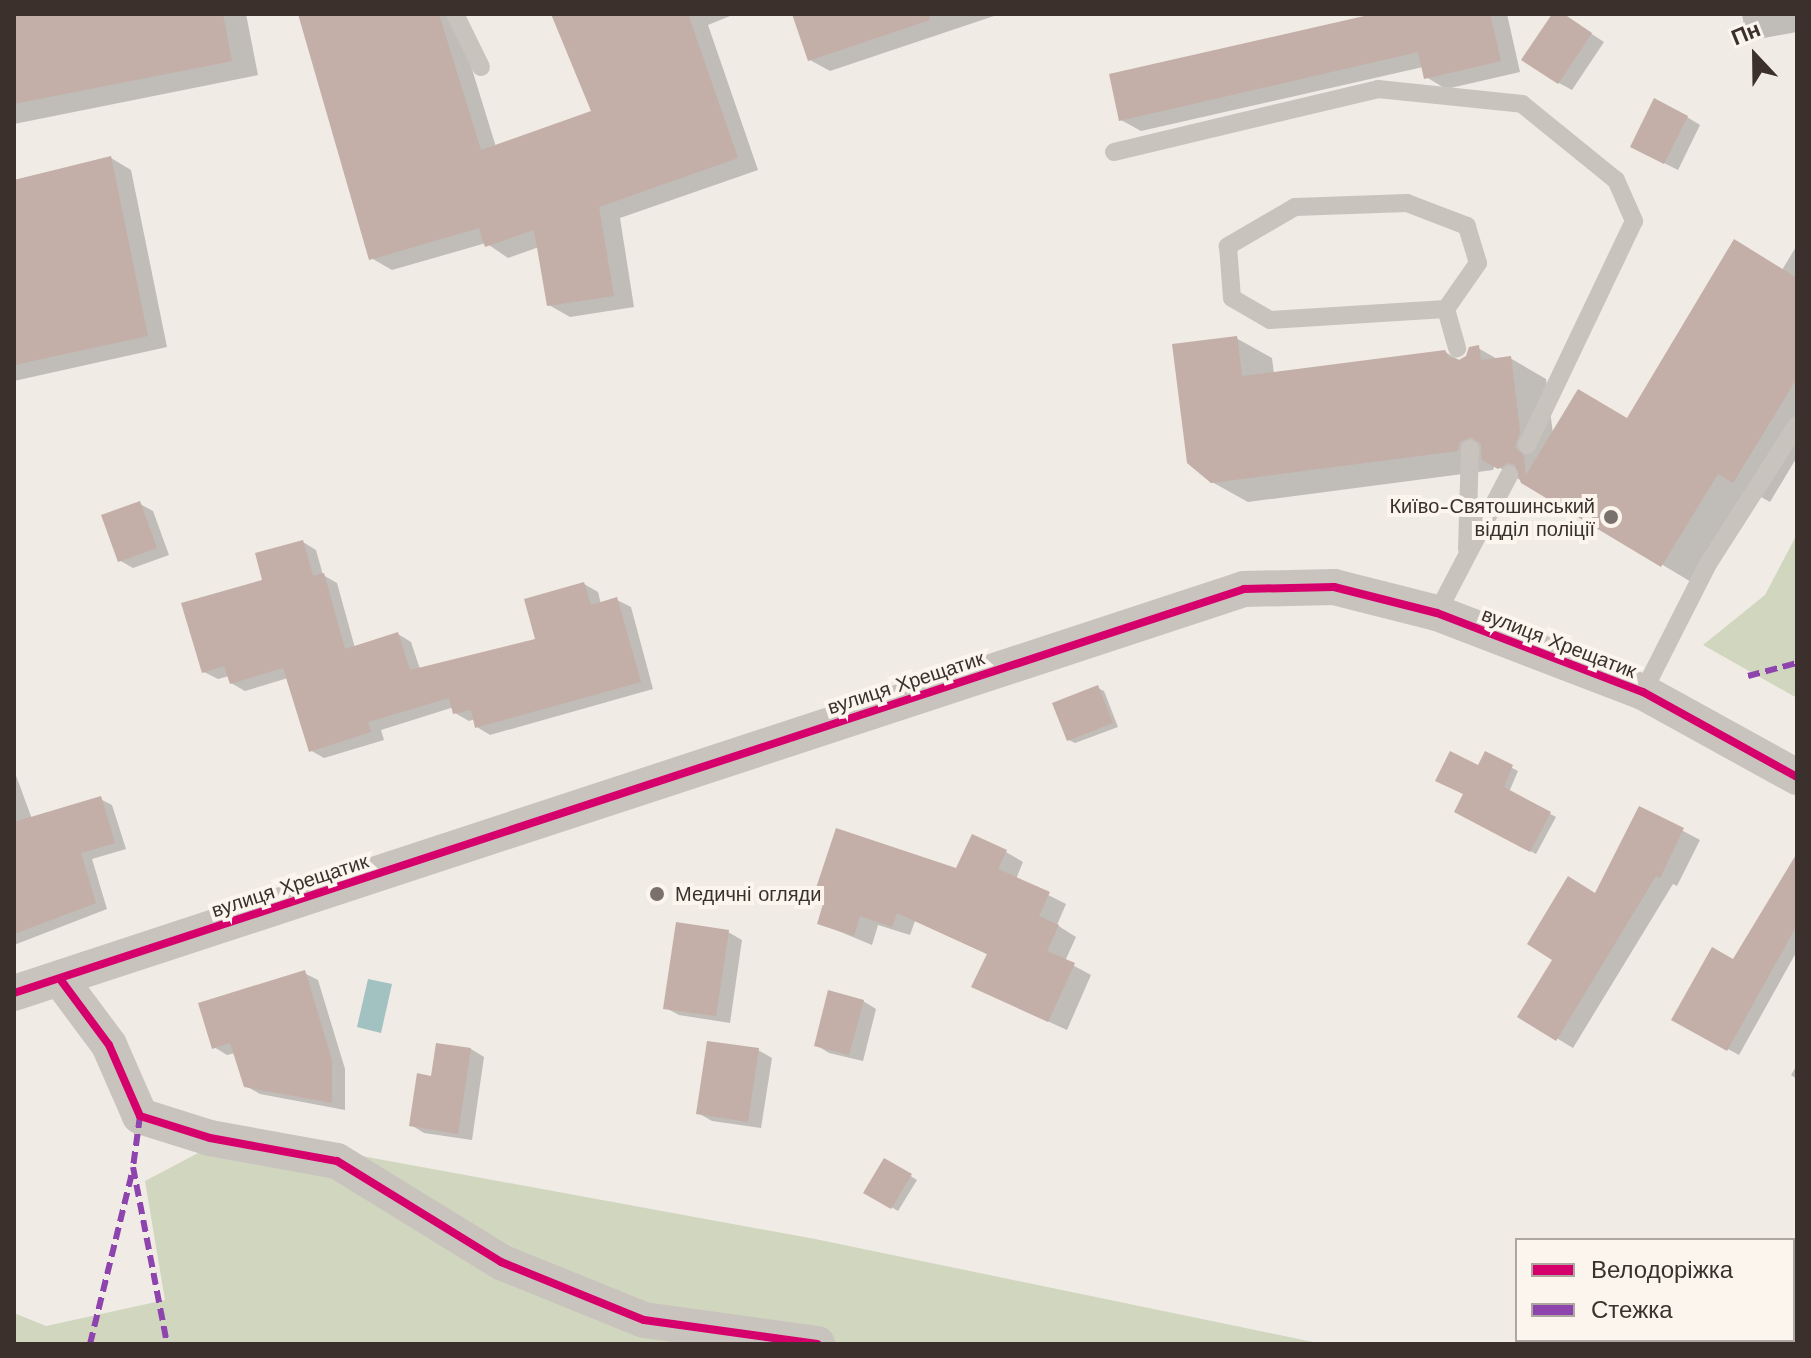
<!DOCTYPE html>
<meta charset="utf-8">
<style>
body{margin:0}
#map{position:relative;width:1811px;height:1358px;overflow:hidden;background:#f0ebe5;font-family:"Work Sans",sans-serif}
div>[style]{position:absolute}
.green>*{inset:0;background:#d1d6bf}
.water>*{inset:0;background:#a1c2c1}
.shadow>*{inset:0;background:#0003}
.building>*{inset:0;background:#c3afa7}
.lane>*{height:18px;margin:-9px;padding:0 9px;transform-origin:9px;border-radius:9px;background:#c9c3be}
.street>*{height:36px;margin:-18px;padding:0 18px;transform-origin:18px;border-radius:18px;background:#c9c3be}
.quiet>*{height:6px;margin-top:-3px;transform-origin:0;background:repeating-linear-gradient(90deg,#8e44ad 0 12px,transparent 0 18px)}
.cycleway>*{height:8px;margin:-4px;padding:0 4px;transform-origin:4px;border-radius:4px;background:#d6006c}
.dots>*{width:22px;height:22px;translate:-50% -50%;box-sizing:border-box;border:4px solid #fbf5ee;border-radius:50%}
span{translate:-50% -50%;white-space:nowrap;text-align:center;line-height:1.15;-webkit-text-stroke:8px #fbf5ee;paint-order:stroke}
.poi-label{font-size:20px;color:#3b302b}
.right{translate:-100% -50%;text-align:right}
.left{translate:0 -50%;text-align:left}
.street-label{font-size:20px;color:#3b302b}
.frame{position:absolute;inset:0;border:16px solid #3b302b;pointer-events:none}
.legend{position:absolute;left:1515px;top:1238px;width:280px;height:104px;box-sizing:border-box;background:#fbf5ee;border:2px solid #aea6a0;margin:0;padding:10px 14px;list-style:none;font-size:24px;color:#3b302b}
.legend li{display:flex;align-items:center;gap:16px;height:40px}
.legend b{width:40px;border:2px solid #aea6a0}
.north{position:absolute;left:1715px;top:16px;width:80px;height:80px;-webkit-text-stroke:6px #fbf5ee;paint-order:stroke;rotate:338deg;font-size:22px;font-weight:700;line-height:32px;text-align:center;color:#3b302b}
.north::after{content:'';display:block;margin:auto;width:28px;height:36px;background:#3b302b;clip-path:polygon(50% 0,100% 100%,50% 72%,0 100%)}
</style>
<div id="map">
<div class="green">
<div style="clip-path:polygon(1797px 534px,1797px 698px,1703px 645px,1765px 595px)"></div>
<div style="clip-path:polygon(236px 1133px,815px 1239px,1323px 1344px,14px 1344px,14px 1313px,46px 1326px,165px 1300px,145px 1181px)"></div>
</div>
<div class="water">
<div style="clip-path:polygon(368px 979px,392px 984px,381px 1033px,357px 1027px)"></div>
</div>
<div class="shadow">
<div style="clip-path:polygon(14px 14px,246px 14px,258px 75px,14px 124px)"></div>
<div style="clip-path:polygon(300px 14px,455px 14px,496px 147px,594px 112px,553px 14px,735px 14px,708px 25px,758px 170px,620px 218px,634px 307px,570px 317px,549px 305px,539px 247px,508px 258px,486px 243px,392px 270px,371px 258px)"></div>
<div style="clip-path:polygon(795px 14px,1000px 14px,830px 71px,810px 60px)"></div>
<div style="clip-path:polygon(1382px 14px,1507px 14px,1520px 72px,1446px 89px,1426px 77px,1423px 67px,1141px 131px,1121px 120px)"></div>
<div style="clip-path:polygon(1555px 14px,1561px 14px,1604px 42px,1572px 90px,1559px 83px)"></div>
<div style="clip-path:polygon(1742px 14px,1797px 14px,1797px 32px,1764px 38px,1744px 26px)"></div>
<div style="clip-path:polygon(1687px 117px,1700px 125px,1678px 170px,1646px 154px)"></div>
<div style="clip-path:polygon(111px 158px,131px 170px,167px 347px,14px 381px,14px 180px)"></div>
<div style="clip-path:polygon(1797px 245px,1797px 457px,1770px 502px,1754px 493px,1698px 586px,1495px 465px,1493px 470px,1248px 502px,1212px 482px,1236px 338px,1272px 358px,1274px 374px,1445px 352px,1461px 361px,1478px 348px,1499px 360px,1510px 358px,1546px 379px,1553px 434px,1628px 420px,1782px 270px)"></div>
<div style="clip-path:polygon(140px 504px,153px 511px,169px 555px,133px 568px,119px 560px)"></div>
<div style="clip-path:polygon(303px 542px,316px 550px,323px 575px,337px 583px,355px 648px,398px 634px,411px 642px,420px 669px,537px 640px,584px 584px,598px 592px,601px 604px,617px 600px,631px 607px,653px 689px,490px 735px,477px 727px,475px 719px,469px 721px,455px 713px,454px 707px,381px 730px,384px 740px,324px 758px,310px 750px,288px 678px,245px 691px,231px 683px,229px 676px,218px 679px,204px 672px,264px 581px)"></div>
<div style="clip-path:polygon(1098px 688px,1104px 691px,1118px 727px,1075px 743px,1069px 740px)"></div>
<div style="clip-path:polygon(1486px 754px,1518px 771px,1509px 792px,1556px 817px,1536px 854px,1457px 812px)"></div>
<div style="clip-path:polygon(14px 770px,32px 819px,100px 799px,112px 805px,126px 849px,92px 859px,107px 909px,14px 945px)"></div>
<div style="clip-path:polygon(1640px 808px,1700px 840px,1677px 886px,1673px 884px,1573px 1048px,1520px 1016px,1596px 895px)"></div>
<div style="clip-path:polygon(1006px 852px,1023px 862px,1016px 879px,1066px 904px,1057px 925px,1076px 937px,1065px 961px,1091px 975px,1067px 1030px,992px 996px,989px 955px,915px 921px,910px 935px,878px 925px,872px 945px,819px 923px,825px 905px,814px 899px,957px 870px)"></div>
<div style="clip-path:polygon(1797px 896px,1797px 951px,1739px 1055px,1674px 1020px)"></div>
<div style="clip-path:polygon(728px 932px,742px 940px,730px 1023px,679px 1015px,666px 1008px)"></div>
<div style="clip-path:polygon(304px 973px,318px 980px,345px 1069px,345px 1110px,260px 1094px,246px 1086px,235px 1053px,227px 1055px,214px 1047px)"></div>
<div style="clip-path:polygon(863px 1001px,876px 1009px,863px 1061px,829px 1053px,816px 1045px)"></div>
<div style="clip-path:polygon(471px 1049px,484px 1057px,472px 1140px,424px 1133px,411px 1125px,433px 1078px)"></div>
<div style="clip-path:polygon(758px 1050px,772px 1058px,761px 1128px,712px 1121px,698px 1113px)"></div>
<div style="clip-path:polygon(1797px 1065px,1797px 1079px,1791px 1075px)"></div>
<div style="clip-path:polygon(885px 1160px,917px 1180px,898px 1211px,866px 1192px)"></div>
</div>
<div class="building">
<div style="clip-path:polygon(14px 14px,223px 14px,232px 61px,14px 104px)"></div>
<div style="clip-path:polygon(298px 14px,439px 14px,481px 150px,591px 111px,551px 14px,688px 14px,738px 158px,599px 207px,614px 296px,547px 306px,534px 230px,485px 247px,479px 228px,369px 260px)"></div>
<div style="clip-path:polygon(792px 14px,929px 14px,930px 20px,808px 61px)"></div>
<div style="clip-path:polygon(1373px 14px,1490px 14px,1501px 61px,1424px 79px,1418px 52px,1119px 121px,1109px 74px)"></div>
<div style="clip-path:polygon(1552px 14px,1564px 14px,1592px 33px,1558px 84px,1521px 60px)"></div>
<div style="clip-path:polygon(1654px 98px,1688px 116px,1664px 164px,1630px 147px)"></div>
<div style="clip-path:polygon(111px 156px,148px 336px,14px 365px,14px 180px)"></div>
<div style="clip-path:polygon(1734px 239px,1797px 278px,1797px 378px,1733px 483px,1718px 474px,1661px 567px,1521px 483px,1515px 465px,1508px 463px,1498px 469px,1482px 460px,1481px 444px,1471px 437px,1460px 442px,1458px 451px,1211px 483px,1187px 463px,1172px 344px,1237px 336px,1242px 376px,1445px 350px,1449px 357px,1459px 360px,1466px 356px,1469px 347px,1479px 345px,1481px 360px,1511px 356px,1520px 431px,1515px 447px,1524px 456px,1526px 475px,1578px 389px,1627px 418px)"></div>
<div style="clip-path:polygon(140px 501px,157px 548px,118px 562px,101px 515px)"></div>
<div style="clip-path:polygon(303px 540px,313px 576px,324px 573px,345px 649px,398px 632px,410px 670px,535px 639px,524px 599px,584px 582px,591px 605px,617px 597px,641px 682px,475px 728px,471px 710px,453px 714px,449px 698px,368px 722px,371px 732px,309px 752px,283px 668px,230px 684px,224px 666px,202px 673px,181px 603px,262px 580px,255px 553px)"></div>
<div style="clip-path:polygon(1098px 685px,1113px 723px,1067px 741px,1052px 703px)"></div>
<div style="clip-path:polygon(1450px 751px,1478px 765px,1485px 751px,1513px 765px,1504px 787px,1551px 812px,1530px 852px,1454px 812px,1463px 794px,1435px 781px)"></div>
<div style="clip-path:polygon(101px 796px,115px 843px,81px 853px,96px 903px,14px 934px,14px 822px)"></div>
<div style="clip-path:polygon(1639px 806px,1684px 828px,1660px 878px,1656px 876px,1556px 1041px,1517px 1017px,1552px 960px,1527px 944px,1568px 876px,1595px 893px)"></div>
<div style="clip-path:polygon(836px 828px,956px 868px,972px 834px,1007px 850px,998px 869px,1050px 892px,1039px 916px,1059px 925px,1047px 951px,1075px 963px,1048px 1022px,971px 987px,987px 954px,897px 913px,892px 927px,860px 916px,854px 936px,817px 924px,823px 904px,812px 900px)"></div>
<div style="clip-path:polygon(1797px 853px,1797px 925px,1727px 1051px,1671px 1020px,1712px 947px,1733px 959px)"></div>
<div style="clip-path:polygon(676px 922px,729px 930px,716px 1016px,663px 1009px)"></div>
<div style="clip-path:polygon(305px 970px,332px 1060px,332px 1103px,244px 1087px,230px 1043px,212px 1049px,198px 1003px)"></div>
<div style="clip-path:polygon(828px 990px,864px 1000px,849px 1055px,814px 1046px)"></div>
<div style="clip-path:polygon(707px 1041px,759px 1048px,748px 1122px,696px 1114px)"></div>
<div style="clip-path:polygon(436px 1043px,471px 1048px,458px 1134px,409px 1126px,417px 1073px,431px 1076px)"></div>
<div style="clip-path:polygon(884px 1158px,912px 1174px,891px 1209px,863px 1193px)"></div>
</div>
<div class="lane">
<div style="left:455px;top:14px;width:59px;rotate:63.9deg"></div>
<div style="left:1114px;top:152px;width:271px;rotate:-13.4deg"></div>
<div style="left:1378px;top:89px;width:145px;rotate:5.9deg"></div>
<div style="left:1522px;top:104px;width:121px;rotate:39deg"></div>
<div style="left:1616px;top:180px;width:45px;rotate:66.3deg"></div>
<div style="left:1634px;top:221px;width:248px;rotate:115.5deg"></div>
<div style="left:1446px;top:309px;width:56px;rotate:-55.2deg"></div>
<div style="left:1478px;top:263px;width:39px;rotate:-107deg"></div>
<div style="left:1467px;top:226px;width:64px;rotate:-159deg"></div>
<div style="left:1407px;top:203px;width:112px;rotate:178deg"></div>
<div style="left:1295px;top:207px;width:78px;rotate:149.8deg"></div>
<div style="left:1228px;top:246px;width:52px;rotate:85.6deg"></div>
<div style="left:1232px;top:298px;width:44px;rotate:30.1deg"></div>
<div style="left:1270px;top:320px;width:176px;rotate:-3.6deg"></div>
<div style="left:1446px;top:309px;width:41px;rotate:74.2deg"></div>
<div style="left:1467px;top:549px;width:100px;rotate:-88.3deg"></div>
<div style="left:1437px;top:613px;width:156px;rotate:-62.4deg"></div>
<div style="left:1643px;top:692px;width:144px;rotate:-63.1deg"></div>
<div style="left:1708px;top:564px;width:165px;rotate:-57.4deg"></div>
</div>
<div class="street">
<div style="left:60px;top:979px;width:82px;rotate:53.4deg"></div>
<div style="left:109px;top:1045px;width:77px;rotate:66.4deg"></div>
<div style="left:140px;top:1116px;width:73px;rotate:17.4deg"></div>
<div style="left:210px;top:1138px;width:129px;rotate:10.3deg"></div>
<div style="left:337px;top:1161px;width:193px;rotate:31.6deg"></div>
<div style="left:501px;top:1262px;width:154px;rotate:22.1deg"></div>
<div style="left:644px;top:1320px;width:175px;rotate:7.9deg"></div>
<div style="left:14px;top:993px;width:1295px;rotate:-18.18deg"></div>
<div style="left:1244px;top:589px;width:90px;rotate:-1.3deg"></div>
<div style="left:1334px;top:587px;width:106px;rotate:14.2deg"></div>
<div style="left:1437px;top:613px;width:221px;rotate:21deg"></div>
<div style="left:1643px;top:692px;width:176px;rotate:28.9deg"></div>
</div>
<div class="quiet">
<div style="left:1748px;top:676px;width:51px;rotate:-14.9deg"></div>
<div style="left:140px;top:1116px;width:51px;rotate:97.8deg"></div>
<div style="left:133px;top:1167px;width:180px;rotate:79.1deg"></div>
<div style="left:90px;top:1344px;width:176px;rotate:-76.2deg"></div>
</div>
<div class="cycleway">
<div style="left:60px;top:979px;width:82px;rotate:53.4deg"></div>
<div style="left:109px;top:1045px;width:77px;rotate:66.4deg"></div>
<div style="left:140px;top:1116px;width:73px;rotate:17.4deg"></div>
<div style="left:210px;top:1138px;width:129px;rotate:10.3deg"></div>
<div style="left:337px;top:1161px;width:193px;rotate:31.6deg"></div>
<div style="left:501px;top:1262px;width:154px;rotate:22.1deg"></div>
<div style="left:644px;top:1320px;width:175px;rotate:7.9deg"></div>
<div style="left:14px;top:993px;width:1295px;rotate:-18.18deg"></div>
<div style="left:1244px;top:589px;width:90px;rotate:-1.3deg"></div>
<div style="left:1334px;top:587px;width:106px;rotate:14.2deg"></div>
<div style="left:1437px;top:613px;width:221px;rotate:21deg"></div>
<div style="left:1643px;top:692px;width:176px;rotate:28.9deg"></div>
</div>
<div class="dots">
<div style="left:1611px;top:517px;background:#7a716c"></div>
<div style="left:657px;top:894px;background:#7a716c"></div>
</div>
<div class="poi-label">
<span class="right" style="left:1595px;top:518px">Київо-Святошинський<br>відділ поліції</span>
<span class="left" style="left:675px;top:894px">Медичні огляди</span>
</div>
<div class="street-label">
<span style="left:1559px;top:643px;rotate:21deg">вулиця Хрещатик</span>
<span style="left:906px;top:683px;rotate:-18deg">вулиця Хрещатик</span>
<span style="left:290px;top:886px;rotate:-18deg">вулиця Хрещатик</span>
</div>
<div class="frame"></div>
<ul class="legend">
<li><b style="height:10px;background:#d6006c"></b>Велодоріжка</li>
<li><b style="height:10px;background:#8e44ad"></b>Стежка</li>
</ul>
<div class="north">Пн</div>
</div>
